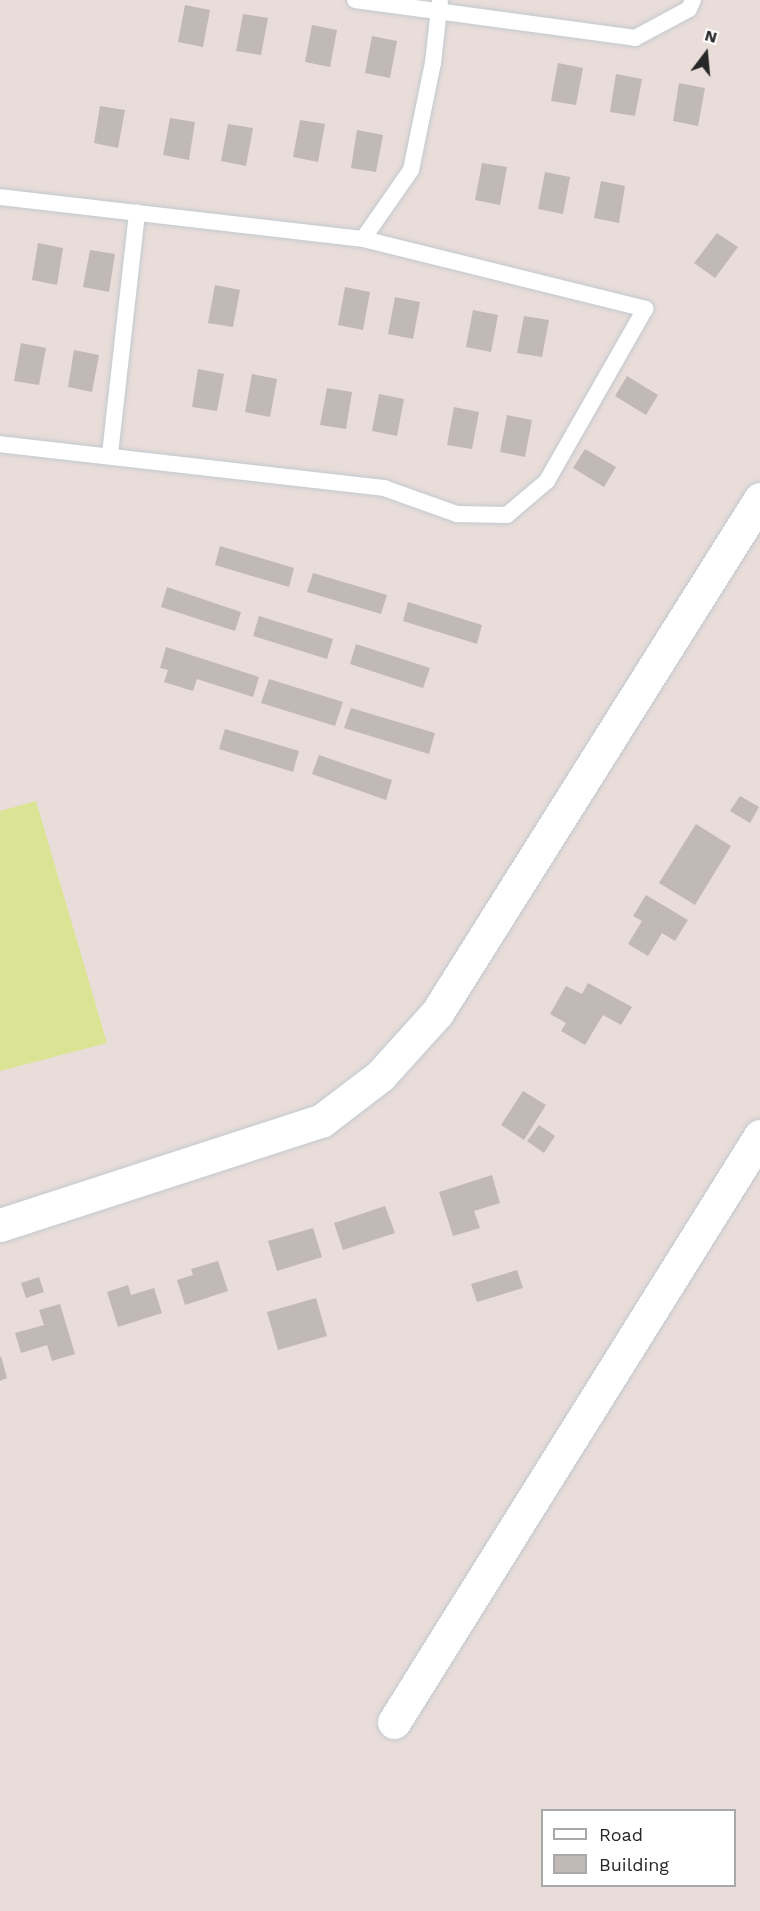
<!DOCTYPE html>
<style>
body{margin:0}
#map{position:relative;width:760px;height:1911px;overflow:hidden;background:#e9ddd9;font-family:"Work Sans",sans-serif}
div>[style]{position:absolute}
.pitch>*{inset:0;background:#dae494}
.building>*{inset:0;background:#c1b9b5}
.roads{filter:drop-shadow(0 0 2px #c2c9d0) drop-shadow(0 0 2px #c2c9d0)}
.service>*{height:16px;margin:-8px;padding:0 8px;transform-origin:8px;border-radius:8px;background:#fff}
.minor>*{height:33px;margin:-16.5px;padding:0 16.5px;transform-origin:16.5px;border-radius:16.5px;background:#fff}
.tertiary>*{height:33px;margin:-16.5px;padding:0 16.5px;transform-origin:16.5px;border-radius:16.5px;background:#fff}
span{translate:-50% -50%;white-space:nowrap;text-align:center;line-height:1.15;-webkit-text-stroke:6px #fff;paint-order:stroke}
.legend{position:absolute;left:541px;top:1809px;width:195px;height:78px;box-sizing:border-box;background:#fff;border:2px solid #a9a9a9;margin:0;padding:8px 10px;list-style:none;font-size:18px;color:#272727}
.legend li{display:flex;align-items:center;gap:12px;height:30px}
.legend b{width:30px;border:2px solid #a9a9a9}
.north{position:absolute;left:676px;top:24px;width:60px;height:60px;-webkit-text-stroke:4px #fff;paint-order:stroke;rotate:16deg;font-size:16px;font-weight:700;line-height:24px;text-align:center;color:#272727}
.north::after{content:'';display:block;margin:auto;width:21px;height:27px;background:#272727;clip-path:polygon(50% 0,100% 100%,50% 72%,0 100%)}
</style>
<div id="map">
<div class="pitch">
<div style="clip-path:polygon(36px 801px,107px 1043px,0 1071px,0 811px)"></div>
</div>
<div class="building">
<div style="clip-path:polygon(185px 5px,210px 10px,203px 47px,178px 42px)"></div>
<div style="clip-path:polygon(243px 14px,268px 18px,261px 55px,236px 51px)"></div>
<div style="clip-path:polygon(312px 25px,337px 30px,330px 67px,305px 62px)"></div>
<div style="clip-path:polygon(372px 36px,397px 41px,390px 78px,365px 73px)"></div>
<div style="clip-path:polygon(558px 63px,583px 68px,576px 105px,551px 101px)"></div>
<div style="clip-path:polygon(616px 74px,642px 79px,635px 116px,610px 112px)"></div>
<div style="clip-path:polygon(679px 83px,705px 88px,698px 126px,673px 121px)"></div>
<div style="clip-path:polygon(100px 106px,125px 110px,118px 148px,94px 143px)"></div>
<div style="clip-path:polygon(170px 118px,195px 122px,189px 160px,163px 155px)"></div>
<div style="clip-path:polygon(300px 120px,325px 124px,318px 162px,293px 157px)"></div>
<div style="clip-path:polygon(228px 124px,253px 128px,246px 166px,221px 161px)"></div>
<div style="clip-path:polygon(357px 130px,383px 135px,376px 172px,351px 168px)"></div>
<div style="clip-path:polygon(482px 163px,507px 167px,500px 205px,475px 200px)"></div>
<div style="clip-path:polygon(545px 172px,570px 177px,563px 214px,538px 209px)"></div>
<div style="clip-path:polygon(601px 181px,625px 186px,619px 223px,594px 218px)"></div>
<div style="clip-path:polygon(717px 233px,738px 247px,715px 278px,694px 263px)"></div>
<div style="clip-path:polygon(38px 243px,63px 248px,57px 285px,32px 280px)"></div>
<div style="clip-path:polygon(90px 250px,115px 254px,109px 292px,83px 287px)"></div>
<div style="clip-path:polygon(215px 285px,240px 290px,233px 327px,208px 323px)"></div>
<div style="clip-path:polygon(345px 287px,370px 292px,363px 330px,338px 325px)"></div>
<div style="clip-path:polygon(395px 297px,420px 302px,413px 339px,388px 334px)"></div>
<div style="clip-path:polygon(473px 310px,498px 315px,491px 352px,466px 347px)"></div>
<div style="clip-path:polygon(524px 316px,549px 320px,542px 357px,517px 353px)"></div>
<div style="clip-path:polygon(21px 343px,46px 348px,39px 385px,14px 381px)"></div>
<div style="clip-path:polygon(74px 350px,99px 355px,92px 392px,68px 387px)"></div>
<div style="clip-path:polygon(198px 369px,224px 374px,217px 411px,192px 407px)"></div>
<div style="clip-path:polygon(252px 374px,277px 379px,270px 417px,245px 412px)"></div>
<div style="clip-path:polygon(627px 376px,658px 395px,646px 415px,615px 396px)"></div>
<div style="clip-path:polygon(327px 388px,352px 392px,346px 429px,320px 425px)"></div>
<div style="clip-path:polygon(379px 394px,404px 399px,397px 436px,372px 431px)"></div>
<div style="clip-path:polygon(454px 407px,479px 412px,472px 449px,447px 445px)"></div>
<div style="clip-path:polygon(507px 415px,532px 420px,525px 457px,500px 452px)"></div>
<div style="clip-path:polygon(585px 449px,616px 467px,604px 487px,573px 468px)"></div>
<div style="clip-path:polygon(220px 546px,294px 568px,289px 587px,215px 565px)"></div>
<div style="clip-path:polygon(313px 573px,387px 595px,381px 614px,307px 592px)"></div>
<div style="clip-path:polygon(167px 587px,241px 612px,235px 631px,161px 607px)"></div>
<div style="clip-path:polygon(408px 602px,482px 625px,477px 644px,403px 621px)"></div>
<div style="clip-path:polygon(259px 616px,333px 639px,327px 659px,253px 636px)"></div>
<div style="clip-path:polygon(356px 644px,430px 668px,423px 688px,350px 664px)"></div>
<div style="clip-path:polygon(166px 647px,259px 677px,253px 697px,197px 679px,193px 691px,164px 682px,168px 670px,160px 668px)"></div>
<div style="clip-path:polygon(269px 679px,343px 702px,335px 726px,261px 703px)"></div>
<div style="clip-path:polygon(351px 708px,435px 733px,429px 754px,344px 728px)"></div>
<div style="clip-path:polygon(225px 729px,299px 751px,293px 772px,219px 749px)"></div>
<div style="clip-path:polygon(319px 755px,392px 780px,386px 800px,312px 774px)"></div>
<div style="clip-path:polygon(740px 796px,759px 807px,750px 823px,730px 811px)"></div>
<div style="clip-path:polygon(696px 824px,731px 846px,695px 905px,659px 883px)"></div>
<div style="clip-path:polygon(646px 895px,688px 920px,675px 941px,662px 933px,648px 956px,628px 944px,642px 921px,633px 916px)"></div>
<div style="clip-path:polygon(588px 983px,632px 1007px,621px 1025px,603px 1015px,585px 1045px,561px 1031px,566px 1023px,550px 1014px,566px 986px,582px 994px)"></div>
<div style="clip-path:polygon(523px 1091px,546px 1105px,524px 1140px,501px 1125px)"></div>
<div style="clip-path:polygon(539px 1125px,555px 1136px,544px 1153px,527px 1141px)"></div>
<div style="clip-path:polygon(492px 1175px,500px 1203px,474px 1211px,480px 1228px,453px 1236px,439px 1192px)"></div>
<div style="clip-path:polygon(385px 1206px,395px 1233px,343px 1250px,334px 1223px)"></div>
<div style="clip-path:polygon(313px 1228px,322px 1257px,277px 1271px,268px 1241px)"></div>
<div style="clip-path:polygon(218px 1261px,228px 1291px,185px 1305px,177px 1280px,193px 1275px,191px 1269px)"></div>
<div style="clip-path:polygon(517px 1270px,523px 1288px,477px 1302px,471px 1284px)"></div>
<div style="clip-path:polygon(39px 1277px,44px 1292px,26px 1298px,21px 1283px)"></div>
<div style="clip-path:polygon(128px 1285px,131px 1295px,154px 1288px,162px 1313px,118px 1327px,107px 1292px)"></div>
<div style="clip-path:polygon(316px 1298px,327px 1336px,278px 1350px,267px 1312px)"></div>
<div style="clip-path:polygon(60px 1304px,75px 1354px,52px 1361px,47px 1345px,21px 1353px,15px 1333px,44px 1325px,39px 1310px)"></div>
<div style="clip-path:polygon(1px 1356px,7px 1378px,0 1381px,0 1357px)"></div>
</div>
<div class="roads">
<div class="service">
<div style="left:355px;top:0;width:283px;rotate:7.7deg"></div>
<div style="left:635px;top:38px;width:61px;rotate:-28.2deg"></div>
<div style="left:689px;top:9px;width:10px;rotate:-66deg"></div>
<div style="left:0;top:197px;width:365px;rotate:6.6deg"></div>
<div style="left:363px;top:239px;width:291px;rotate:13.9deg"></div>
<div style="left:645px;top:309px;width:198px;rotate:119.7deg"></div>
<div style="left:547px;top:481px;width:52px;rotate:139.6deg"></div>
<div style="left:507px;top:515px;width:50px;rotate:-178.9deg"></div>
<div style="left:457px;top:514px;width:77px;rotate:-160.4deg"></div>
<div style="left:384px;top:488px;width:387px;rotate:-173.5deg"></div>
<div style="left:363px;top:239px;width:84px;rotate:-55.2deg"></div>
<div style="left:411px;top:170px;width:109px;rotate:-78.4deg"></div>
<div style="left:433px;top:63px;width:63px;rotate:-83.7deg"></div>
<div style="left:110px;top:454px;width:243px;rotate:-83.6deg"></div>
</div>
<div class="minor">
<div style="left:394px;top:1722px;width:691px;rotate:-58.01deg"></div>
</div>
<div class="tertiary">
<div style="left:0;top:1225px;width:337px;rotate:-18deg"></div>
<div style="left:321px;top:1121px;width:74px;rotate:-37.3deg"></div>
<div style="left:380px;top:1076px;width:85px;rotate:-47.9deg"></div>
<div style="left:437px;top:1013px;width:607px;rotate:-57.85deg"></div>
</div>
</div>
<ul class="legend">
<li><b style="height:8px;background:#fff"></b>Road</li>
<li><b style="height:16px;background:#c1b9b5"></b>Building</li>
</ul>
<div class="north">N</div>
</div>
